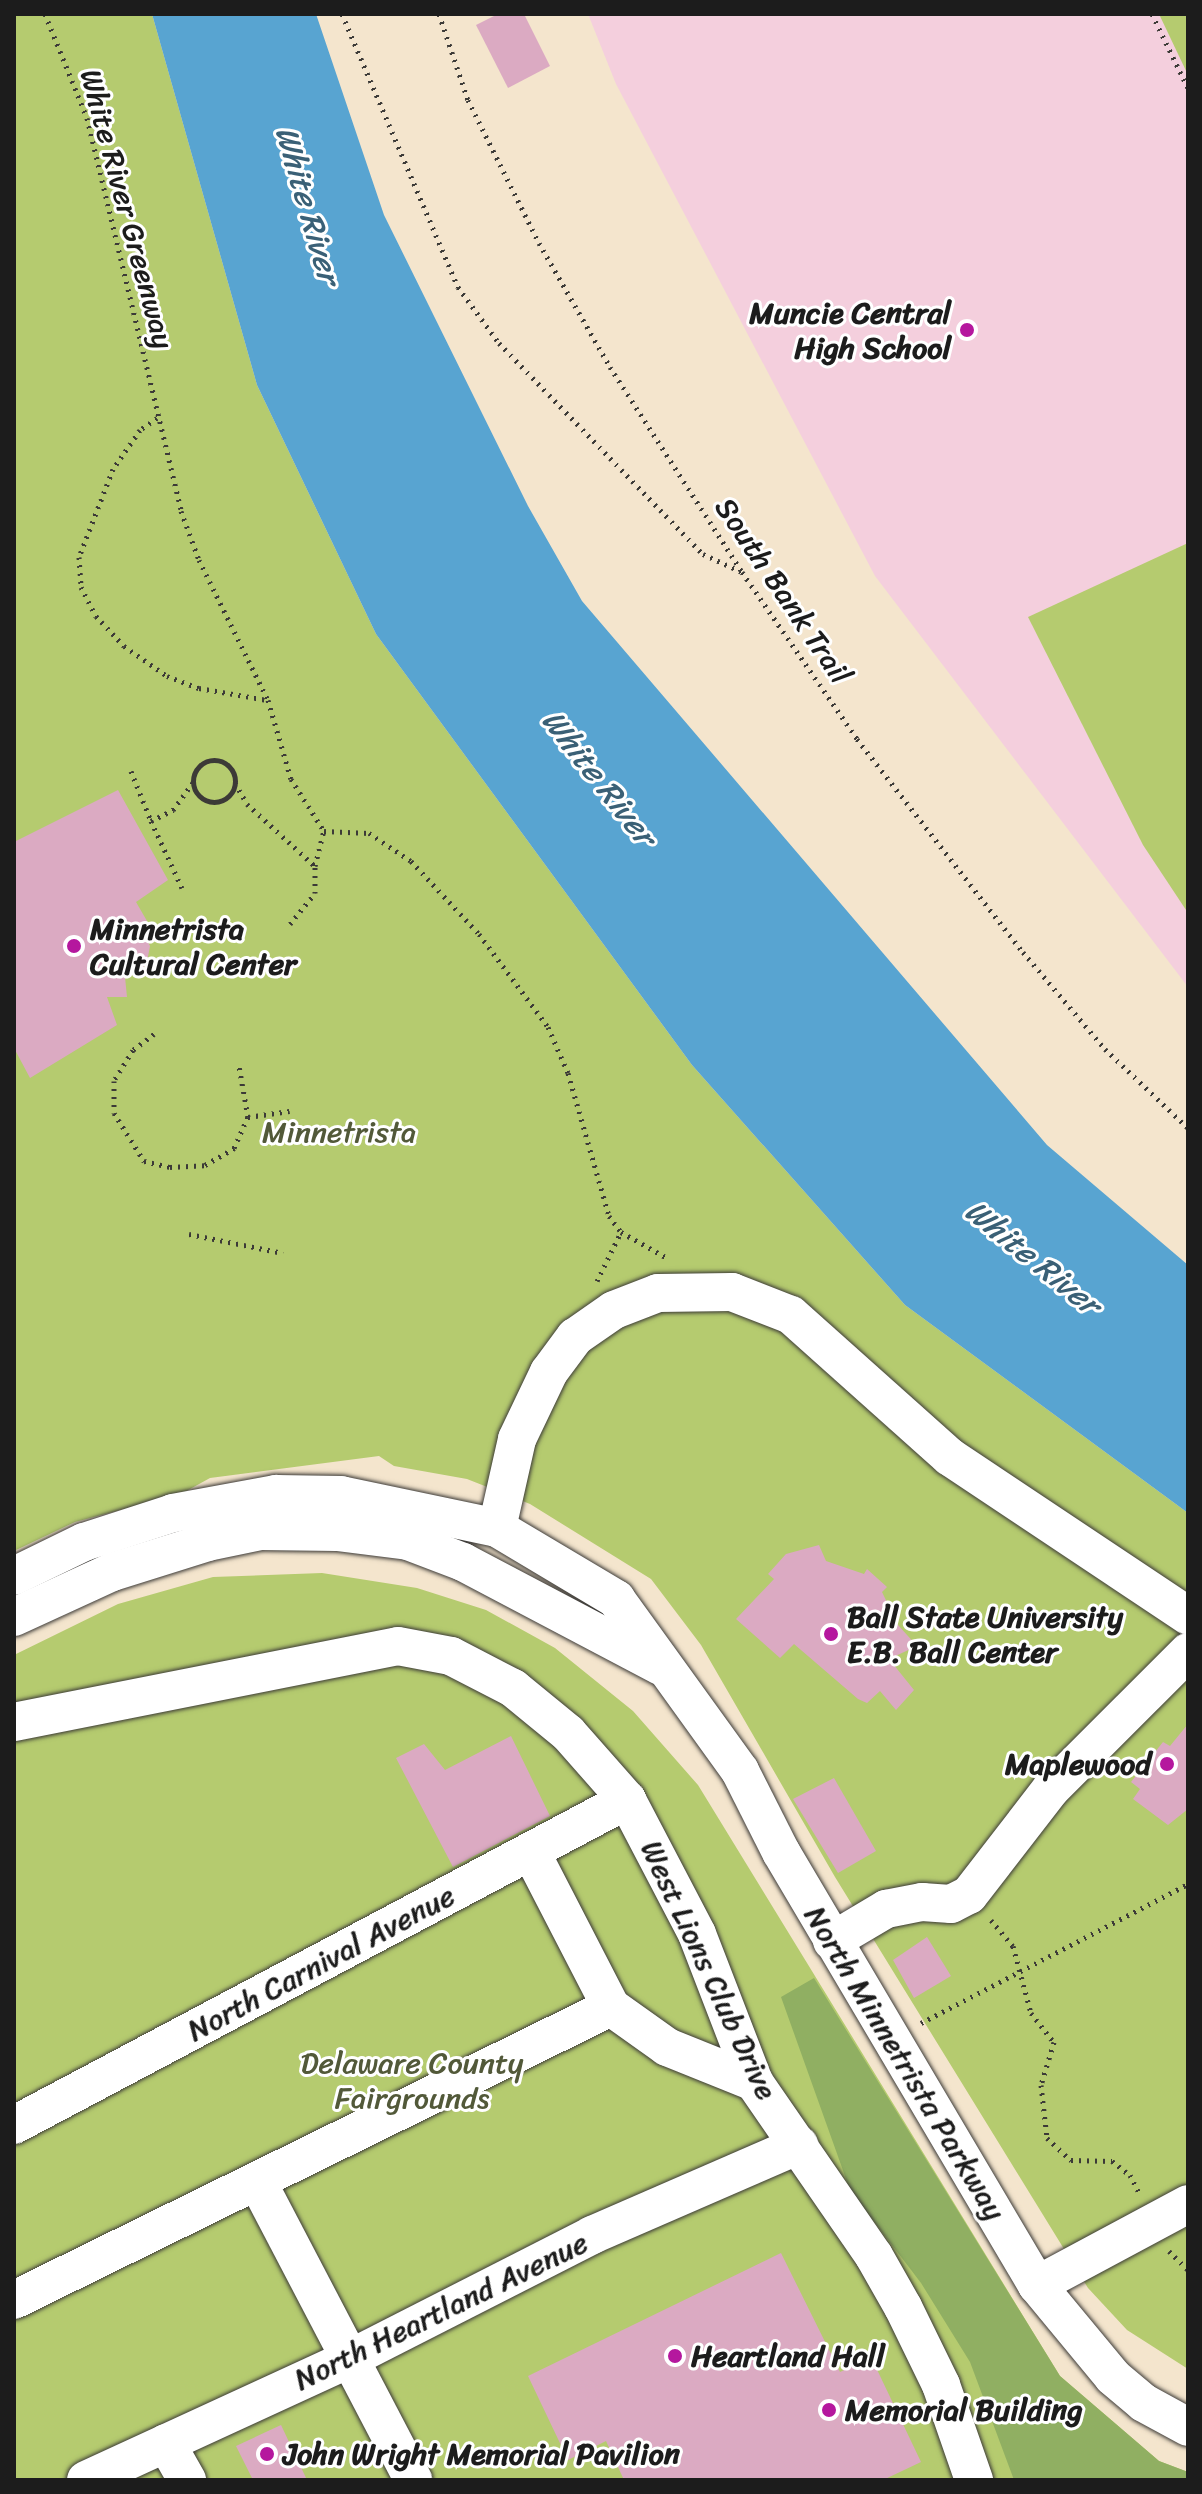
<!DOCTYPE html>
<style>
body{margin:0}
#map{position:relative;width:1202px;height:2494px;overflow:hidden;background:#f4e5cd;font-family:Sriracha,sans-serif}
div>[style]{position:absolute}
.built>*{inset:0;background:#f4cfdd}
.green>*{inset:0;background:#b5cb6f}
.forest>*{inset:0;background:#90af62}
.water>*{inset:0;background:#58a4d1}
.building>*{inset:0;background:#dbaac2}
.path>*{height:5px;margin-top:-2.5px;transform-origin:0;background:repeating-linear-gradient(90deg,#3c3a37 0 2px,transparent 0 8px)}
.path>.ring{margin:-2.5px;padding:0;box-sizing:content-box;background:none;border:5px solid #3c3a37;border-radius:50%}
.roads{filter:drop-shadow(0 0 2px #3c3a37) drop-shadow(0 0 2px #3c3a37)}
.minor>*{height:38px;margin:-19px;padding:0 19px;transform-origin:19px;border-radius:19px;background:#fff}
.dots>*{width:22px;height:22px;translate:-50% -50%;box-sizing:border-box;border:4px solid #fff;border-radius:50%}
span{translate:-50% -50%;white-space:nowrap;text-align:center;line-height:1.15;-webkit-text-stroke:6px #fff;paint-order:stroke}
.street-label{font-size:30px;color:#1c1c1c}
.poi-label{font-size:30px;color:#1c1c1c;font-weight:700}
.right{translate:-100% -50%;text-align:right}
.left{translate:0 -50%;text-align:left}
.park-label{font-size:30px;color:#525939}
.water-label{font-size:32px;color:#3a6076;font-style:italic}
.frame{position:absolute;inset:0;border:16px solid #1c1c1c;pointer-events:none}
</style>
<div id="map">
<div class="built">
<div style="clip-path:polygon(588px 14px,1188px 14px,1188px 987px,875px 576px,616px 84px)"></div>
</div>
<div class="green">
<div style="clip-path:polygon(14px 14px,152px 14px,257px 385px,376px 634px,692px 1065px,905px 1305px,1188px 1513px,1188px 2369px,1127px 2330px,1088px 2288px,835px 1877px,701px 1645px,651px 1579px,530px 1504px,467px 1479px,394px 1466px,379px 1456px,210px 1478px,181px 1494px,75px 1522px,14px 1551px)"></div>
<div style="clip-path:polygon(1159px 14px,1188px 14px,1188px 75px)"></div>
<div style="clip-path:polygon(1188px 543px,1188px 913px,1143px 845px,1028px 617px)"></div>
<div style="clip-path:polygon(322px 1573px,417px 1588px,486px 1610px,555px 1648px,633px 1711px,698px 1785px,1060px 2376px,1159px 2461px,1188px 2472px,1188px 2480px,14px 2480px,14px 1655px,118px 1604px,213px 1577px)"></div>
</div>
<div class="forest">
<div style="clip-path:polygon(814px 1978px,1060px 2376px,1159px 2461px,1188px 2472px,1188px 2480px,1014px 2480px,970px 2362px,921px 2283px,850px 2190px,781px 1997px)"></div>
</div>
<div class="water">
<div style="clip-path:polygon(152px 14px,316px 14px,384px 215px,528px 506px,582px 601px,1047px 1145px,1188px 1265px,1188px 1513px,905px 1305px,692px 1065px,376px 634px,257px 385px)"></div>
</div>
<div class="building">
<div style="clip-path:polygon(498px 14px,524px 14px,550px 66px,508px 88px,476px 25px)"></div>
<div style="clip-path:polygon(118px 790px,168px 880px,136px 902px,147px 921px,143px 933px,150px 946px,147px 962px,140px 973px,125px 977px,127px 997px,107px 997px,117px 1025px,30px 1078px,14px 1048px,14px 842px)"></div>
<div style="clip-path:polygon(819px 1545px,826px 1561px,864px 1574px,867px 1569px,887px 1587px,882px 1592px,898px 1625px,917px 1646px,889px 1659px,914px 1690px,896px 1710px,880px 1691px,867px 1703px,858px 1699px,794px 1644px,780px 1658px,736px 1619px,774px 1579px,768px 1574px,786px 1554px)"></div>
<div style="clip-path:polygon(1188px 1724px,1188px 1809px,1168px 1825px,1133px 1799px,1140px 1789px,1131px 1782px,1163px 1742px,1170px 1746px)"></div>
<div style="clip-path:polygon(511px 1736px,550px 1816px,453px 1867px,396px 1758px,424px 1744px,445px 1770px)"></div>
<div style="clip-path:polygon(834px 1778px,876px 1851px,838px 1873px,793px 1799px)"></div>
<div style="clip-path:polygon(927px 1937px,951px 1976px,914px 1998px,893px 1960px)"></div>
<div style="clip-path:polygon(781px 2253px,840px 2372px,871px 2357px,921px 2462px,883px 2480px,624px 2480px,606px 2441px,568px 2460px,528px 2376px)"></div>
<div style="clip-path:polygon(281px 2425px,307px 2480px,253px 2480px,236px 2446px)"></div>
</div>
<div class="path">
<div style="left:45px;top:14px;width:112px;rotate:68deg"></div>
<div style="left:87px;top:118px;width:404px;rotate:76.5deg"></div>
<div style="left:181px;top:511px;width:52px;rotate:69.8deg"></div>
<div style="left:199px;top:560px;width:156px;rotate:63.8deg"></div>
<div style="left:268px;top:700px;width:82px;rotate:73.8deg"></div>
<div style="left:291px;top:779px;width:62px;rotate:57.6deg"></div>
<div style="left:324px;top:831px;width:45px;rotate:2.5deg"></div>
<div style="left:369px;top:833px;width:50px;rotate:33.7deg"></div>
<div style="left:411px;top:861px;width:100px;rotate:47deg"></div>
<div style="left:479px;top:934px;width:116px;rotate:53.4deg"></div>
<div style="left:548px;top:1027px;width:50px;rotate:66.5deg"></div>
<div style="left:568px;top:1073px;width:149px;rotate:74deg"></div>
<div style="left:609px;top:1216px;width:20px;rotate:53deg"></div>
<div style="left:621px;top:1232px;width:55px;rotate:29.4deg"></div>
<div style="left:342px;top:14px;width:297px;rotate:67deg"></div>
<div style="left:458px;top:287px;width:69px;rotate:53.8deg"></div>
<div style="left:499px;top:343px;width:293px;rotate:46deg"></div>
<div style="left:703px;top:554px;width:43px;rotate:24.8deg"></div>
<div style="left:439px;top:14px;width:91px;rotate:71.4deg"></div>
<div style="left:468px;top:100px;width:160px;rotate:63.6deg"></div>
<div style="left:539px;top:243px;width:143px;rotate:60.2deg"></div>
<div style="left:610px;top:367px;width:244px;rotate:57.2deg"></div>
<div style="left:742px;top:572px;width:203px;rotate:55.4deg"></div>
<div style="left:857px;top:739px;width:270px;rotate:52.1deg"></div>
<div style="left:1023px;top:952px;width:127px;rotate:49.8deg"></div>
<div style="left:1105px;top:1049px;width:115px;rotate:43.6deg"></div>
<div style="left:1152px;top:14px;width:82px;rotate:64.1deg"></div>
<div style="left:157px;top:418px;width:21px;rotate:145deg"></div>
<div style="left:140px;top:430px;width:47px;rotate:124.7deg"></div>
<div style="left:113px;top:469px;width:94px;rotate:111.1deg"></div>
<div style="left:79px;top:557px;width:30px;rotate:86deg"></div>
<div style="left:81px;top:587px;width:33px;rotate:63deg"></div>
<div style="left:96px;top:616px;width:41px;rotate:47deg"></div>
<div style="left:124px;top:646px;width:52px;rotate:34.9deg"></div>
<div style="left:167px;top:676px;width:34px;rotate:21deg"></div>
<div style="left:199px;top:688px;width:69px;rotate:10deg"></div>
<div class="ring" style="left:193px;top:760px;width:37px;height:37px"></div>
<div style="left:131px;top:771px;width:54px;rotate:68.2deg"></div>
<div style="left:235px;top:783px;width:24px;rotate:60deg"></div>
<div style="left:247px;top:804px;width:92px;rotate:42.4deg"></div>
<div style="left:182px;top:888px;width:74px;rotate:-114.8deg"></div>
<div style="left:151px;top:821px;width:25px;rotate:-27deg"></div>
<div style="left:173px;top:810px;width:34px;rotate:-54deg"></div>
<div style="left:290px;top:924px;width:40px;rotate:-51deg"></div>
<div style="left:315px;top:893px;width:27px;rotate:-90deg"></div>
<div style="left:315px;top:866px;width:36px;rotate:-76deg"></div>
<div style="left:154px;top:1034px;width:26px;rotate:143deg"></div>
<div style="left:133px;top:1050px;width:36px;rotate:122deg"></div>
<div style="left:114px;top:1081px;width:32px;rotate:90deg"></div>
<div style="left:114px;top:1113px;width:57px;rotate:58deg"></div>
<div style="left:144px;top:1161px;width:27px;rotate:13deg"></div>
<div style="left:170px;top:1167px;width:35px;rotate:-3deg"></div>
<div style="left:205px;top:1165px;width:34px;rotate:-30deg"></div>
<div style="left:234px;top:1148px;width:34px;rotate:-66deg"></div>
<div style="left:248px;top:1117px;width:52px;rotate:-100deg"></div>
<div style="left:248px;top:1117px;width:42px;rotate:-8.1deg"></div>
<div style="left:189px;top:1234px;width:96px;rotate:11.4deg"></div>
<div style="left:597px;top:1281px;width:55px;rotate:-63.9deg"></div>
<div style="left:991px;top:1920px;width:34px;rotate:50deg"></div>
<div style="left:1013px;top:1946px;width:69px;rotate:75deg"></div>
<div style="left:1031px;top:2013px;width:37px;rotate:52deg"></div>
<div style="left:1054px;top:2042px;width:45px;rotate:106.8deg"></div>
<div style="left:1041px;top:2085px;width:53px;rotate:83.5deg"></div>
<div style="left:1047px;top:2138px;width:33px;rotate:43deg"></div>
<div style="left:1071px;top:2160px;width:41px;rotate:1.4deg"></div>
<div style="left:1112px;top:2161px;width:23px;rotate:38deg"></div>
<div style="left:1130px;top:2175px;width:20px;rotate:63deg"></div>
<div style="left:921px;top:2023px;width:301px;rotate:-27.5deg"></div>
<div style="left:1169px;top:2251px;width:27px;rotate:45deg"></div>
</div>
<div class="roads">
<div class="minor">
<div style="left:497px;top:1528px;width:91px;rotate:-77.3deg"></div>
<div style="left:517px;top:1439px;width:74px;rotate:-64.5deg"></div>
<div style="left:549px;top:1372px;width:44px;rotate:-53.4deg"></div>
<div style="left:575px;top:1337px;width:47px;rotate:-34.7deg"></div>
<div style="left:614px;top:1310px;width:47px;rotate:-21.1deg"></div>
<div style="left:658px;top:1293px;width:74px;rotate:-0.8deg"></div>
<div style="left:732px;top:1292px;width:63px;rotate:21.3deg"></div>
<div style="left:791px;top:1315px;width:213px;rotate:41.8deg"></div>
<div style="left:950px;top:1457px;width:286px;rotate:33.7deg"></div>
<div style="left:14px;top:1576px;width:78px;rotate:-25.9deg"></div>
<div style="left:84px;top:1542px;width:94px;rotate:-18deg"></div>
<div style="left:173px;top:1513px;width:105px;rotate:-10.5deg"></div>
<div style="left:276px;top:1494px;width:65px;rotate:0.9deg"></div>
<div style="left:341px;top:1495px;width:159px;rotate:11.9deg"></div>
<div style="left:497px;top:1528px;width:139px;rotate:30.8deg"></div>
<div style="left:616px;top:1599px;width:212px;rotate:54.2deg"></div>
<div style="left:740px;top:1771px;width:91px;rotate:63.2deg"></div>
<div style="left:781px;top:1852px;width:503px;rotate:59.41deg"></div>
<div style="left:1037px;top:2285px;width:119px;rotate:50.4deg"></div>
<div style="left:1113px;top:2377px;width:40px;rotate:40deg"></div>
<div style="left:1144px;top:2403px;width:50px;rotate:28.6deg"></div>
<div style="left:14px;top:1617px;width:108px;rotate:-24.7deg"></div>
<div style="left:112px;top:1572px;width:101px;rotate:-17.4deg"></div>
<div style="left:208px;top:1542px;width:53px;rotate:-11.9deg"></div>
<div style="left:260px;top:1531px;width:77px;rotate:0.7deg"></div>
<div style="left:337px;top:1532px;width:72px;rotate:7.2deg"></div>
<div style="left:408px;top:1541px;width:59px;rotate:20.9deg"></div>
<div style="left:463px;top:1562px;width:223px;rotate:27.8deg"></div>
<div style="left:14px;top:1722px;width:391px;rotate:-11.2deg"></div>
<div style="left:398px;top:1646px;width:54px;rotate:10.7deg"></div>
<div style="left:451px;top:1656px;width:70px;rotate:27.3deg"></div>
<div style="left:513px;top:1688px;width:71px;rotate:39.3deg"></div>
<div style="left:568px;top:1733px;width:89px;rotate:48.6deg"></div>
<div style="left:627px;top:1800px;width:151px;rotate:62.4deg"></div>
<div style="left:697px;top:1934px;width:159px;rotate:68.9deg"></div>
<div style="left:754px;top:2082px;width:211px;rotate:55.4deg"></div>
<div style="left:874px;top:2256px;width:59px;rotate:60.4deg"></div>
<div style="left:903px;top:2307px;width:87px;rotate:64deg"></div>
<div style="left:941px;top:2385px;width:101px;rotate:70.8deg"></div>
<div style="left:531px;top:1852px;width:174px;rotate:62.7deg"></div>
<div style="left:611px;top:2007px;width:69px;rotate:35.5deg"></div>
<div style="left:667px;top:2047px;width:94px;rotate:21.9deg"></div>
<div style="left:832px;top:1941px;width:63px;rotate:-30.7deg"></div>
<div style="left:886px;top:1909px;width:37px;rotate:-11deg"></div>
<div style="left:922px;top:1902px;width:29px;rotate:4deg"></div>
<div style="left:951px;top:1904px;width:20px;rotate:-27deg"></div>
<div style="left:969px;top:1895px;width:134px;rotate:-52.3deg"></div>
<div style="left:1051px;top:1789px;width:194px;rotate:-45deg"></div>
<div style="left:14px;top:2125px;width:694px;rotate:-27.93deg"></div>
<div style="left:257px;top:2181px;width:337px;rotate:62.4deg"></div>
<div style="left:1037px;top:2285px;width:171px;rotate:-28.2deg"></div>
<div style="left:14px;top:2300px;width:665px;rotate:-26.14deg"></div>
<div style="left:166px;top:2443px;width:43px;rotate:60.4deg"></div>
<div style="left:86px;top:2480px;width:292px;rotate:-24.7deg"></div>
<div style="left:351px;top:2358px;width:271px;rotate:-27deg"></div>
<div style="left:592px;top:2235px;width:226px;rotate:-23.5deg"></div>
</div>
</div>
<div class="dots">
<div style="left:967px;top:330px;background:#b5179e"></div>
<div style="left:74px;top:946px;background:#b5179e"></div>
<div style="left:831px;top:1634px;background:#b5179e"></div>
<div style="left:1167px;top:1764px;background:#b5179e"></div>
<div style="left:675px;top:2356px;background:#b5179e"></div>
<div style="left:829px;top:2410px;background:#b5179e"></div>
<div style="left:267px;top:2454px;background:#b5179e"></div>
</div>
<div class="street-label">
<span style="left:127px;top:209px;rotate:75deg">White River Greenway</span>
<span style="left:783px;top:591px;rotate:56deg">South Bank Trail</span>
<span style="left:321px;top:1963px;rotate:-28deg">North Carnival Avenue</span>
<span style="left:709px;top:1970px;rotate:65deg">West Lions Club Drive</span>
<span style="left:905px;top:2063px;rotate:59deg">North Minnetrista Parkway</span>
<span style="left:441px;top:2311px;rotate:-26deg">North Heartland Avenue</span>
</div>
<div class="poi-label">
<span class="right" style="left:951px;top:330px">Muncie Central<br>High School</span>
<span class="left" style="left:90px;top:946px">Minnetrista<br>Cultural Center</span>
<span class="left" style="left:847px;top:1634px">Ball State University<br>E.B. Ball Center</span>
<span class="right" style="left:1151px;top:1764px">Maplewood</span>
<span class="left" style="left:691px;top:2356px">Heartland Hall</span>
<span class="left" style="left:845px;top:2410px">Memorial Building</span>
<span class="left" style="left:283px;top:2454px">John Wright Memorial Pavilion</span>
</div>
<div class="park-label">
<span style="left:339px;top:1132px">Minnetrista</span>
<span style="left:412px;top:2080px">Delaware County<br>Fairgrounds</span>
</div>
<div class="water-label">
<span style="left:307px;top:205px;rotate:74deg">White River</span>
<span style="left:598px;top:778px;rotate:52deg">White River</span>
<span style="left:1032px;top:1258px;rotate:39deg">White River</span>
</div>
<div class="frame"></div>
</div>
